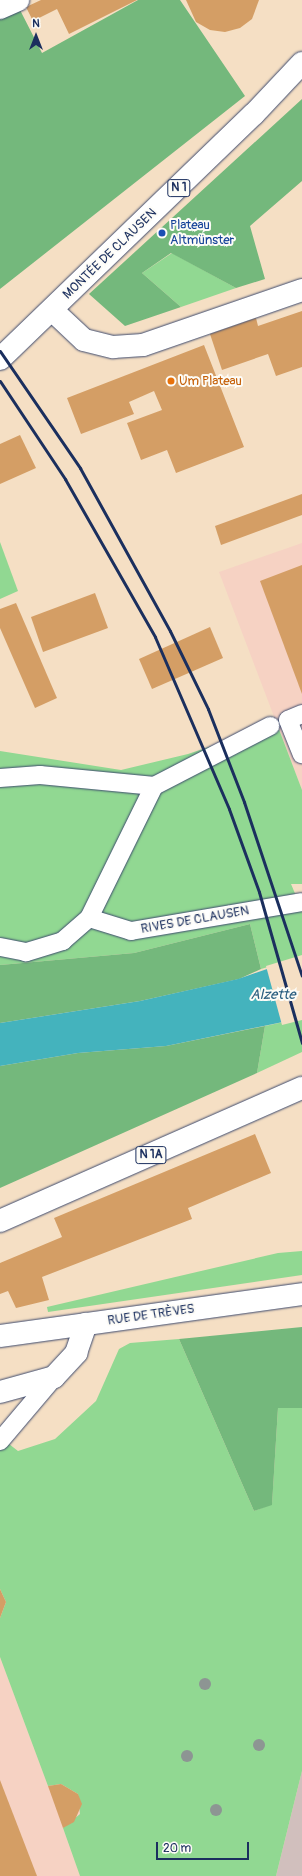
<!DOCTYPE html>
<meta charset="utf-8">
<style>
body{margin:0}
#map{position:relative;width:302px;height:1876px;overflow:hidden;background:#f5dfc4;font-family:Pangolin,sans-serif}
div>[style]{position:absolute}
.built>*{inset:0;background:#f6d2c3}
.industrial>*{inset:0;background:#d1bfbd}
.green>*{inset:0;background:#91d892}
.forest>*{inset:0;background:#74b87c}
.water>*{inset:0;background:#44b3bd}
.pier>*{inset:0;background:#f5dfc4}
.building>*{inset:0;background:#d49e65}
.roads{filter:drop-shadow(0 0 1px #3c496d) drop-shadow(0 0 1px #3c496d)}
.service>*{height:18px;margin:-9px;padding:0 9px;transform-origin:9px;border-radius:9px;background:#fff}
.minor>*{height:22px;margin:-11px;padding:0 11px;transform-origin:11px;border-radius:11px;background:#fff}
.primary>*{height:22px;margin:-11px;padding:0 11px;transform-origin:11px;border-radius:11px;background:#fff}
.rail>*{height:3px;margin:-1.5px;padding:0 1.5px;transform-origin:1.5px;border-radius:1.5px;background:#1b2f5e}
.trees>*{width:12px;height:12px;margin:-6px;border-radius:50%;background:#8d9593}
.dots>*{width:11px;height:11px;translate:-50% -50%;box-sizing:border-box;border:2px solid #fdfcf7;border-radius:50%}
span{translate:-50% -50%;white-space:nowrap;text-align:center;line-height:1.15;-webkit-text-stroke:4px #fdfcf7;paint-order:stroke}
.shield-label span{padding:1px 3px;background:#fdfcf7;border:1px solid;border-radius:3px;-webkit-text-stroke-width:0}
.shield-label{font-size:12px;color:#1b2f5e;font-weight:700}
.transit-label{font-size:13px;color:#164399}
.left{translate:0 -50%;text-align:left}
.street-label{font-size:13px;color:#1b2f5e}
.food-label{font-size:13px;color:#c56008}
.water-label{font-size:14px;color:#295d7f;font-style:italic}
.north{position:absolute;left:16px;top:16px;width:40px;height:40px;-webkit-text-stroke:3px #fdfcf7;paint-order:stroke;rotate:0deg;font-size:11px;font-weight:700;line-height:16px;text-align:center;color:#1b2f5e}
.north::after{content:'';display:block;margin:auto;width:14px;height:18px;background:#1b2f5e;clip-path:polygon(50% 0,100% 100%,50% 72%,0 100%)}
.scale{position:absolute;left:156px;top:1842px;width:93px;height:18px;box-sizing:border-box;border:2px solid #1b2f5e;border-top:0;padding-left:5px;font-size:12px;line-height:14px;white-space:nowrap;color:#1b2f5e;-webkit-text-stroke:3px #fdfcf7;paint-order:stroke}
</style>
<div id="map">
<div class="built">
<div style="clip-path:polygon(302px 543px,302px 790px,219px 572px)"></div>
<div style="clip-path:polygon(0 1657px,48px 1786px,61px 1784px,78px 1794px,82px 1804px,80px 1814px,63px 1828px,80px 1876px,0 1876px)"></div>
</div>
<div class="industrial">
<div style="clip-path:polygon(302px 1771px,302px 1876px,276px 1876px)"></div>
</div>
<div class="green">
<div style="clip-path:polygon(172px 253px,236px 288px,181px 307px,142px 273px)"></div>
<div style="clip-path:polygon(0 542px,18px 591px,0 599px)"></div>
<div style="clip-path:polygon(277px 724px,302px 790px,302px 884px,291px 884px,302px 910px,302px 957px,261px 969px,250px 924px,134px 953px,0 965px,0 751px,121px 770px,188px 754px)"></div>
<div style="clip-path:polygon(302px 1018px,302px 1052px,257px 1073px,265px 1026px)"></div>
<div style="clip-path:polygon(302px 1251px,302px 1275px,48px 1312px,47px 1307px,278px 1253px)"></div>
<div style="clip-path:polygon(179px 1339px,254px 1511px,272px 1504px,278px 1408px,302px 1408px,302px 1771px,276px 1876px,80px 1876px,63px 1828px,80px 1814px,78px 1794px,61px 1784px,48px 1786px,0 1657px,0 1618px,6px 1602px,0 1589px,0 1437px,18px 1451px,55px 1439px,96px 1401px,119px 1349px,130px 1343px)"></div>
</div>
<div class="forest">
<div style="clip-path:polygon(138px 0,180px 0,245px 96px,0 289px,0 19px,20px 10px,42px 53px)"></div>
<div style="clip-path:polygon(302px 99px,302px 181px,250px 226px,265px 279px,236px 288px,171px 253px,142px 273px,181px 307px,125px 326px,89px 294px)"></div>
<div style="clip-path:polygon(250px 924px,261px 969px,239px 979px,140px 1001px,0 1023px,0 965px,134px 953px)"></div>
<div style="clip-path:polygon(265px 1026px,257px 1073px,0 1188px,0 1066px,78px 1053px,166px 1046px)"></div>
<div style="clip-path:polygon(302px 1327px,302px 1408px,278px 1408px,272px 1505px,254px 1511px,179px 1339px)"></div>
</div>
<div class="water">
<div style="clip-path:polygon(302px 957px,302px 1018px,166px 1046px,78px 1053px,0 1066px,0 1023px,140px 1001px,238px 979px)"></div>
</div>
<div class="pier">
<div style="clip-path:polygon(302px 955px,302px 1020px,282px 1025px,266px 966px)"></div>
</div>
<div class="building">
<div style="clip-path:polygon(41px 0,137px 0,69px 34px,57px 9px,33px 21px,26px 7px)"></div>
<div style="clip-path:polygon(186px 0,259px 0,252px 19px,240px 28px,225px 32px,210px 30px,196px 22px)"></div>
<div style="clip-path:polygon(302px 311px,302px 367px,276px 376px,268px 354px,222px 370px,210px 334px,256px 318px,258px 326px)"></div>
<div style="clip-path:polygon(204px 345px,244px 447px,176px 473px,167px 450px,141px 460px,127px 423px,162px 410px,154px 391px,129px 402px,134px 414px,81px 434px,67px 398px)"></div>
<div style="clip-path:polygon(20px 435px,36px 468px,0 484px,0 444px)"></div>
<div style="clip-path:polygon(302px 494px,302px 515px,221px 545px,215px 526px)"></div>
<div style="clip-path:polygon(302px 565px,302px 694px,260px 581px)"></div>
<div style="clip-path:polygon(95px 593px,108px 628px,43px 652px,31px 617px)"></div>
<div style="clip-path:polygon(16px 603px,57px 698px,35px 708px,0 628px,0 609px)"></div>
<div style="clip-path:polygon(210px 627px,223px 658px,152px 689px,139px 659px)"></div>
<div style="clip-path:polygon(255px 1134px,271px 1173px,188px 1208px,192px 1219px,42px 1277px,49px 1300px,16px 1308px,8px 1291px,0 1294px,0 1263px,62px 1237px,54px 1218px)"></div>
<div style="clip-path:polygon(0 1589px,6px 1602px,0 1618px)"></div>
<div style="clip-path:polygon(0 1780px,37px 1876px,0 1876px)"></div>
<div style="clip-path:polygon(61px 1784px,78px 1794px,82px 1804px,74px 1822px,63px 1828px,48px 1786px)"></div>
</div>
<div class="roads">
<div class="service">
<div style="left:302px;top:714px;width:15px;rotate:157deg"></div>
<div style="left:288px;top:720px;width:37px;rotate:68deg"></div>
<div style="left:0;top:778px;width:40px;rotate:-4.3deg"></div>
<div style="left:40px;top:775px;width:115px;rotate:5.5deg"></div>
<div style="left:154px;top:786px;width:147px;rotate:116.2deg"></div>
<div style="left:89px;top:918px;width:35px;rotate:139deg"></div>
<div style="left:63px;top:941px;width:39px;rotate:163deg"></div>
<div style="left:26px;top:952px;width:26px;rotate:-169deg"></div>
<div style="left:154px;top:786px;width:131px;rotate:-27.3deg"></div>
<div style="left:89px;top:918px;width:44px;rotate:17.2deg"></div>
<div style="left:131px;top:931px;width:173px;rotate:-9.6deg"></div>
<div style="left:0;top:1441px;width:84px;rotate:-49.8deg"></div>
</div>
<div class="minor">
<div style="left:0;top:8px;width:20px;rotate:-24deg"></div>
<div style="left:52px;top:310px;width:44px;rotate:43.2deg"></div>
<div style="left:84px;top:340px;width:30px;rotate:14deg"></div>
<div style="left:113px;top:347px;width:30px;rotate:-4deg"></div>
<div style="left:143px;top:345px;width:168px;rotate:-19.1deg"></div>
<div style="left:0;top:1392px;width:56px;rotate:-15.5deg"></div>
<div style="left:54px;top:1377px;width:33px;rotate:-47deg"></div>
<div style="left:76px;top:1353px;width:31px;rotate:-71deg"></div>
</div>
<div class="primary">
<div style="left:0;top:359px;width:353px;rotate:-44deg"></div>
<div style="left:254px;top:114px;width:70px;rotate:-46.7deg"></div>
<div style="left:0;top:1221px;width:330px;rotate:-23.8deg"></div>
<div style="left:0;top:1336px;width:305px;rotate:-7.9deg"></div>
</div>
</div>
<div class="rail">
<div style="left:0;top:351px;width:142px;rotate:55.6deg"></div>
<div style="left:80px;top:468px;width:186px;rotate:61.1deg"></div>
<div style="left:170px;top:631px;width:87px;rotate:64deg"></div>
<div style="left:208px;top:709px;width:100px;rotate:68.8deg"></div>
<div style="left:244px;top:802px;width:183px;rotate:71.6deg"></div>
<div style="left:0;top:381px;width:118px;rotate:56.4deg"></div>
<div style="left:65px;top:479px;width:182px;rotate:60.3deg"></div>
<div style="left:155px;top:637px;width:187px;rotate:66.7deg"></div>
<div style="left:229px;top:809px;width:88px;rotate:70.1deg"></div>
<div style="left:259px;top:892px;width:157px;rotate:74.1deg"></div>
</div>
<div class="trees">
<div style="left:205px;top:1684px"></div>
<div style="left:259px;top:1745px"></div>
<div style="left:187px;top:1756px"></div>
<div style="left:216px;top:1810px"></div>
</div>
<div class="dots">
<div style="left:162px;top:233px;background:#1a4fb4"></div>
<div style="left:171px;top:381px;background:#e8710a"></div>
</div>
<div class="shield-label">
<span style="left:179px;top:188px">N 1</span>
<span style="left:151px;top:1155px">N 1A</span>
</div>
<div class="transit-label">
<span class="left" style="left:170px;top:233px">Plateau<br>Altmünster</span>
</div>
<div class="street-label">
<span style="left:110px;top:254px;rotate:-44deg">MONTÉE DE CLAUSEN</span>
<span style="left:195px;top:920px;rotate:-10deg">RIVES DE CLAUSEN</span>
<span style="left:151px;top:1315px;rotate:-8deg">RUE DE TRÈVES</span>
</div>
<div class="food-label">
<span class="left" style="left:179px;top:381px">Um Plateau</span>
</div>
<div class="water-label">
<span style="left:273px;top:995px">Alzette</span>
</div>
<div class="north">N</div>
<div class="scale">20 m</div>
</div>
